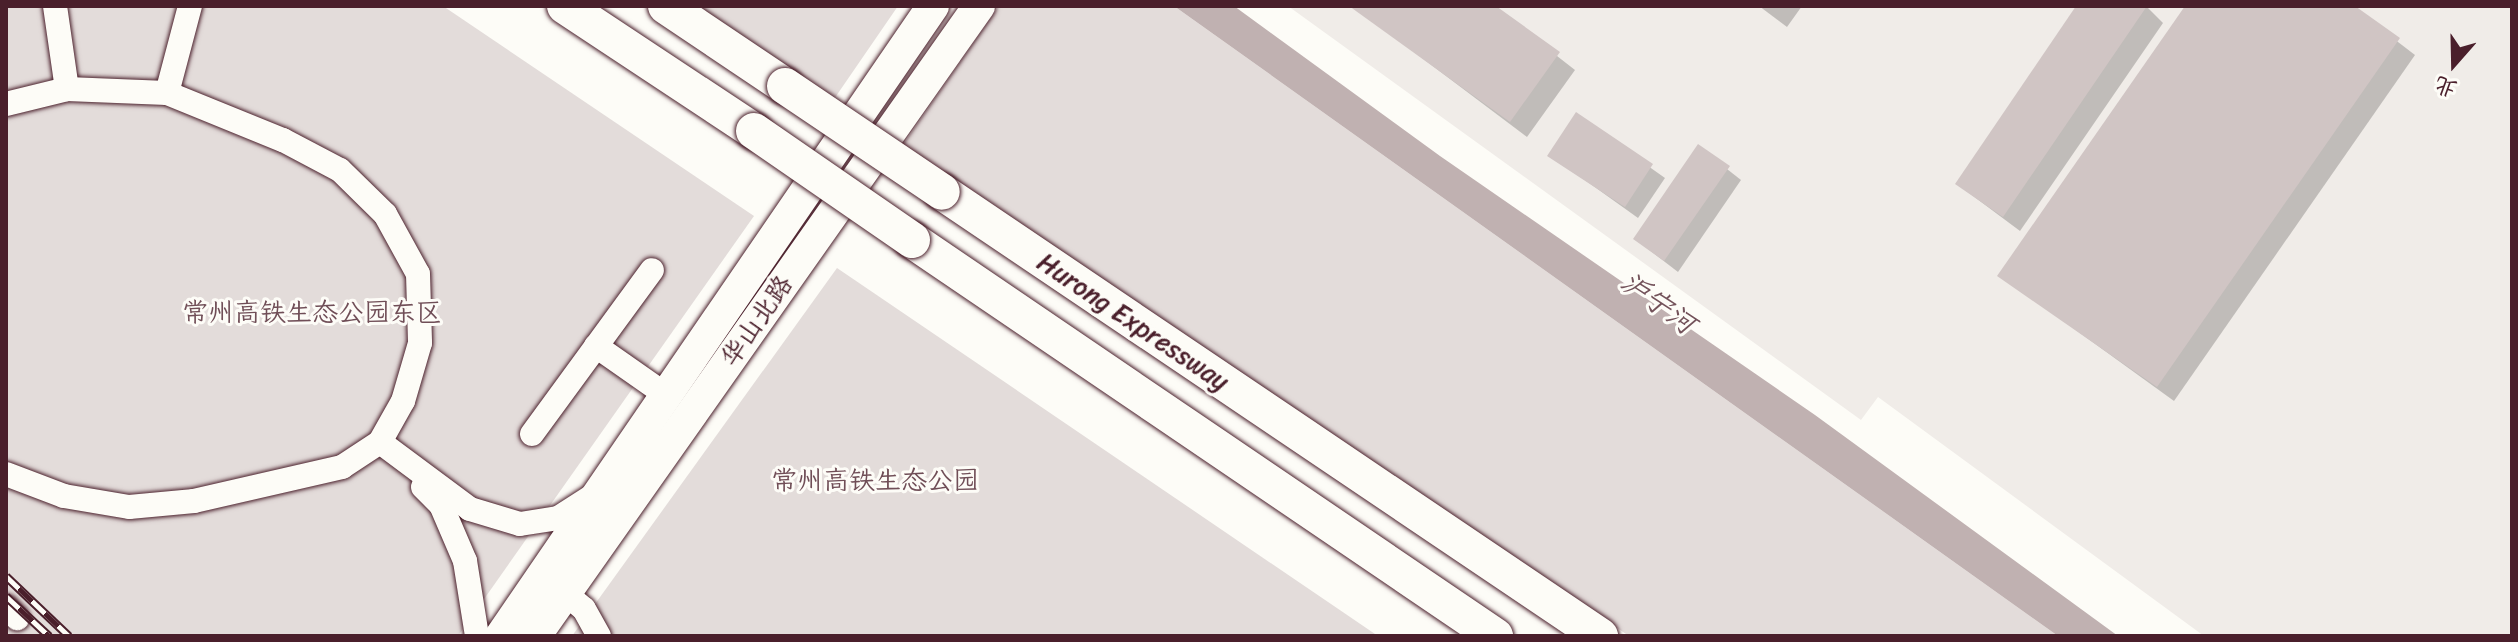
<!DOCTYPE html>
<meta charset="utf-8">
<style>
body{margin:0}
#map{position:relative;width:2518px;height:642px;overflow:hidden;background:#fdfcf7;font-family:Sriracha,"LXGW WenKai TC",sans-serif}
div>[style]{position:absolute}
.built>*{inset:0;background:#f0ece8}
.green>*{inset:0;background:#e3dcda}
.water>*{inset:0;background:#c0b1b1}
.shadow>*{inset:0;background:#0003}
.building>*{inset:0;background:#d0c5c4}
.roads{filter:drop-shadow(0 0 2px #4a1f2b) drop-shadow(0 0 2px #4a1f2b)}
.minor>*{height:24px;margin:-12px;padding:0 12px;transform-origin:12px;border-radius:12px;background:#fdfcf7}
.major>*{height:32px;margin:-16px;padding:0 16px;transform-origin:16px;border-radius:16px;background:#fdfcf7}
.highway>*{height:36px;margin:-18px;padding:0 18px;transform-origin:18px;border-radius:18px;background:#fdfcf7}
.rail>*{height:9px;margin-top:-4.5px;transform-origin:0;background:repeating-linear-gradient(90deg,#fdfcf7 0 18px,#4a1f2b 0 36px);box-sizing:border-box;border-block:2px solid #4a1f2b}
.bridges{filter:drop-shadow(0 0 2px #4a1f2b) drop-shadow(0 0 2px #4a1f2b)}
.highway-bridge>*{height:36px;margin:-18px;padding:0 18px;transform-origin:18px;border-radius:18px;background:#fdfcf7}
span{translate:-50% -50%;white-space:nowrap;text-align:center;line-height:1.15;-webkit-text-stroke:6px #fdfcf7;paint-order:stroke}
.park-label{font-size:26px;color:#704e57}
.street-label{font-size:26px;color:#4a1f2b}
.water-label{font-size:28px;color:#73525a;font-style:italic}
.frame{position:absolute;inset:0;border:8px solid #4a1f2b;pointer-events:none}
.north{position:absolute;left:2414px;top:24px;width:80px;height:80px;-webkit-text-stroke:6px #fdfcf7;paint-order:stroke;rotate:200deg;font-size:22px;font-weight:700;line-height:32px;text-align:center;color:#4a1f2b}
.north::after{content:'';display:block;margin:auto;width:28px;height:36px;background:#4a1f2b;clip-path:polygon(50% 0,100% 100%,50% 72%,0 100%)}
</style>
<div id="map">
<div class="built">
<div style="clip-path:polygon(1288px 6px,2512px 6px,2512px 636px,2204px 636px,1878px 397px,1861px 420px)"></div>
</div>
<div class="green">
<div style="clip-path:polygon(6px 6px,443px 6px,754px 216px,458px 636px,6px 636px)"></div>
<div style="clip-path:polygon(691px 6px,898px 6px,832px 102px)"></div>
<div style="clip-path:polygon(999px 6px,1174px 6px,2058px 636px,1629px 636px,903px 145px)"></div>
<div style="clip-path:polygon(837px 268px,1378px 636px,572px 636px)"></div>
</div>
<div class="water">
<div style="clip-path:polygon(1174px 6px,1234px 6px,1440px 156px,1815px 415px,2118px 636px,2058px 636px)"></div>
</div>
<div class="shadow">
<div style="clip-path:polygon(1353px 6px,1493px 6px,1575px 70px,1527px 137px)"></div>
<div style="clip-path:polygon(1759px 6px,1802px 6px,1787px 27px)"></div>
<div style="clip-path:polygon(2079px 6px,2146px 6px,2163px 23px,2020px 231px,1957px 184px)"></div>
<div style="clip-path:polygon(2188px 6px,2351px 6px,2415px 55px,2174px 401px,2000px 275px)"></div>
<div style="clip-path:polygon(1576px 115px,1665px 178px,1638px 218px,1550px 155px)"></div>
<div style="clip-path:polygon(1699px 147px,1741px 180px,1678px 272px,1635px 239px)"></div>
</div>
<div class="building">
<div style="clip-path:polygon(1349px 6px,1496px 6px,1560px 52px,1510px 122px)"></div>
<div style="clip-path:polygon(2076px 6px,2147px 6px,2003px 217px,1955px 184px)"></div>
<div style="clip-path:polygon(2185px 6px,2355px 6px,2400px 38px,2157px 387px,1997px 276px)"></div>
<div style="clip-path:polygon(1576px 112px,1653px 164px,1625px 207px,1547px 156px)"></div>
<div style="clip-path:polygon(1698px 144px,1730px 166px,1664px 261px,1633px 239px)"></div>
</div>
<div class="roads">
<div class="minor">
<div style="left:55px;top:6px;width:84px;rotate:81.8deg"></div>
<div style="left:167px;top:93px;width:90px;rotate:-75.2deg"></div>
<div style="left:6px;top:104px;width:63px;rotate:-13.8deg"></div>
<div style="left:67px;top:89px;width:100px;rotate:2.3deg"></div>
<div style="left:167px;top:93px;width:125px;rotate:22.1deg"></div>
<div style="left:283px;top:140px;width:64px;rotate:27.8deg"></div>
<div style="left:340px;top:170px;width:63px;rotate:44.4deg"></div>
<div style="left:385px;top:214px;width:68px;rotate:61.2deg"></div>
<div style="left:418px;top:274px;width:69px;rotate:88.3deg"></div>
<div style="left:420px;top:343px;width:60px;rotate:106.3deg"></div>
<div style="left:403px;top:401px;width:47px;rotate:119.3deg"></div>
<div style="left:380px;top:442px;width:45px;rotate:146.7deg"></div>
<div style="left:342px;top:467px;width:152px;rotate:167.1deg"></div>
<div style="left:194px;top:501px;width:65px;rotate:174.7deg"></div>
<div style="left:129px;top:507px;width:66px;rotate:-170.4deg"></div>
<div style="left:64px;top:496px;width:62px;rotate:-159.2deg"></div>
<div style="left:596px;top:346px;width:85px;rotate:35deg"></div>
<div style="left:532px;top:434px;width:203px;rotate:-53.8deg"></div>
<div style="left:380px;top:442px;width:112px;rotate:36.7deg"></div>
<div style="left:470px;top:509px;width:52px;rotate:16.7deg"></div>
<div style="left:520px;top:524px;width:38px;rotate:-9deg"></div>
<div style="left:558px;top:518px;width:43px;rotate:-32.6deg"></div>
<div style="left:423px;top:487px;width:25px;rotate:45deg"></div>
<div style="left:441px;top:505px;width:61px;rotate:66.8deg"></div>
<div style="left:465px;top:561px;width:76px;rotate:80.9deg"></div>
<div style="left:566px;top:594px;width:23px;rotate:40deg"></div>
<div style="left:584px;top:609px;width:31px;rotate:61deg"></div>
<div style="left:6px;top:607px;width:16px;rotate:45deg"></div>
</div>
<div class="major">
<div style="left:501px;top:636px;width:764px;rotate:-55.56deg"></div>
<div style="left:535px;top:636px;width:771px;rotate:-54.83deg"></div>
</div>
<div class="highway">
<div style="left:565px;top:6px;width:227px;rotate:33.5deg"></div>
<div style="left:666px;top:6px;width:143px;rotate:33.9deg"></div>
<div style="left:942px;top:192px;width:794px;rotate:34.01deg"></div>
<div style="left:912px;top:240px;width:705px;rotate:34.19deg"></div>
</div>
</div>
<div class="rail">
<div style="left:6px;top:576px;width:87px;rotate:43.6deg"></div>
<div style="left:6px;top:596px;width:59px;rotate:42.9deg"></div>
</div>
<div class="bridges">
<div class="highway-bridge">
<div style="left:785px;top:86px;width:189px;rotate:34deg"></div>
<div style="left:754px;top:131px;width:192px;rotate:34.6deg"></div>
</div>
</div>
<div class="park-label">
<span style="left:312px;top:313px">常州高铁生态公园东区</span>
<span style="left:875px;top:481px">常州高铁生态公园</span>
</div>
<div class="street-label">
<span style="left:757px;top:321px;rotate:-55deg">华山北路</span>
<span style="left:1133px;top:322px;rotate:34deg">Hurong Expressway</span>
</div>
<div class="water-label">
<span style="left:1658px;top:303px;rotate:36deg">沪宁河</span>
</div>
<div class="frame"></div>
<div class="north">北</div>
</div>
